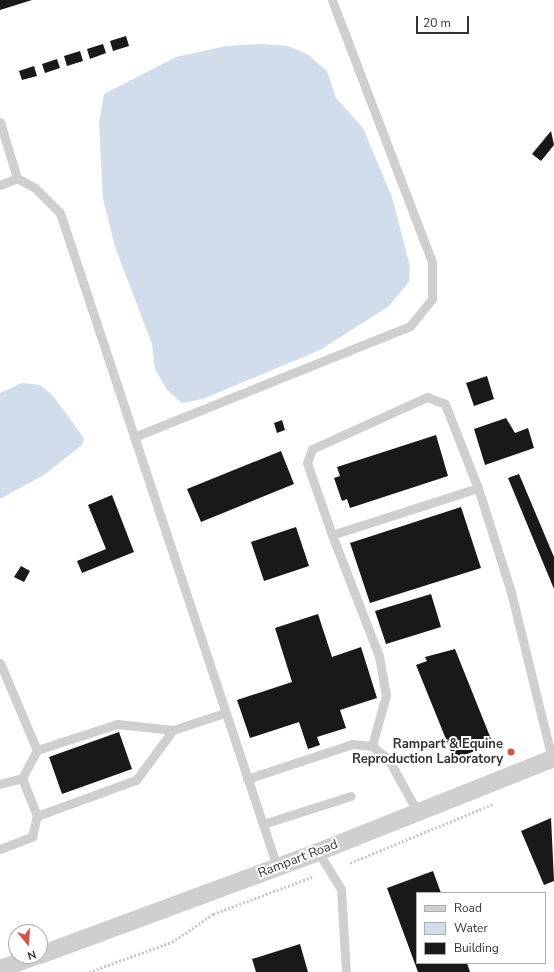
<!DOCTYPE html>
<style>
body{margin:0}
#map{position:relative;width:554px;height:972px;overflow:hidden;background:#fff;font-family:"Nunito Sans",sans-serif}
div>[style]{position:absolute}
.water>*{inset:0;background:#d1ddea}
.building>*{inset:0;background:#191919}
.path>*{height:2.5px;margin-top:-1.25px;transform-origin:0;background:repeating-linear-gradient(90deg,#c9c9c9 0 2px,transparent 0 4px)}
.lane>*{height:9px;margin:-4.5px;padding:0 4.5px;transform-origin:4.5px;border-radius:4.5px;background:#cfcfcf}
.street>*{height:18px;margin:-9px;padding:0 9px;transform-origin:9px;border-radius:9px;background:#cfcfcf}
.dots>*{width:11px;height:11px;translate:-50% -50%;box-sizing:border-box;border:2px solid #fff;border-radius:50%}
span{translate:-50% -50%;white-space:nowrap;text-align:center;line-height:1.15;-webkit-text-stroke:4px #fff;paint-order:stroke}
.poi-label{font-size:13px;color:#323232;font-weight:700}
.right{translate:-100% -50%;text-align:right}
.street-label{font-size:13px;color:#323232}
.legend{position:absolute;left:416px;top:892px;width:130px;height:72px;box-sizing:border-box;background:#fff;border:1px solid #adadad;margin:0;padding:5px 7px;list-style:none;font-size:12px;color:#323232}
.legend li{display:flex;align-items:center;gap:8px;height:20px}
.legend b{width:20px;border:1px solid #adadad}
.north{position:absolute;left:8px;top:924px;width:40px;height:40px;box-sizing:border-box;background:#fff;border:1px solid #adadad;border-radius:50%;rotate:162deg;font-size:11px;font-weight:700;line-height:16px;text-align:center;color:#323232}
.north::after{content:'';display:block;margin:auto;width:14px;height:18px;background:#d2534a;clip-path:polygon(50% 0,100% 100%,50% 72%,0 100%)}
.scale{position:absolute;left:416px;top:16px;width:53px;height:18px;box-sizing:border-box;border:2px solid #323232;border-top:0;padding-left:5px;font-size:12px;line-height:14px;white-space:nowrap;color:#323232;-webkit-text-stroke:3px #fff;paint-order:stroke}
</style>
<div id="map">
<div class="water">
<div style="clip-path:polygon(260px 44px,288px 46px,307px 54px,327px 71px,336px 98px,363px 128px,392px 197px,410px 266px,409px 282px,388px 307px,320px 350px,203px 399px,182px 403px,167px 390px,155px 369px,152px 344px,115px 247px,103px 199px,99px 124px,104px 94px,176px 57px,226px 46px)"></div>
<div style="clip-path:polygon(22px 383px,40px 385px,53px 396px,84px 438px,82px 445px,44px 475px,0 499px,0 393px)"></div>
</div>
<div class="building">
<div style="clip-path:polygon(0 0,32px 0,0 10px)"></div>
<div style="clip-path:polygon(126px 36px,129px 46px,113px 51px,110px 41px)"></div>
<div style="clip-path:polygon(103px 44px,106px 53px,90px 59px,87px 49px)"></div>
<div style="clip-path:polygon(80px 51px,83px 61px,67px 66px,64px 56px)"></div>
<div style="clip-path:polygon(57px 59px,60px 68px,45px 73px,42px 64px)"></div>
<div style="clip-path:polygon(34px 66px,37px 76px,22px 80px,19px 71px)"></div>
<div style="clip-path:polygon(551px 131px,554px 145px,541px 161px,532px 154px)"></div>
<div style="clip-path:polygon(487px 376px,494px 399px,474px 406px,466px 383px)"></div>
<div style="clip-path:polygon(506px 418px,515px 433px,528px 428px,534px 448px,485px 465px,474px 429px)"></div>
<div style="clip-path:polygon(282px 420px,285px 430px,277px 433px,274px 423px)"></div>
<div style="clip-path:polygon(436px 435px,448px 476px,350px 508px,347px 499px,342px 501px,334px 478px,340px 476px,337px 467px)"></div>
<div style="clip-path:polygon(281px 451px,294px 484px,201px 522px,187px 489px)"></div>
<div style="clip-path:polygon(519px 474px,554px 557px,554px 589px,508px 478px)"></div>
<div style="clip-path:polygon(112px 495px,134px 552px,82px 573px,77px 561px,106px 549px,88px 505px)"></div>
<div style="clip-path:polygon(461px 507px,481px 568px,370px 603px,350px 543px)"></div>
<div style="clip-path:polygon(296px 527px,309px 566px,264px 581px,251px 542px)"></div>
<div style="clip-path:polygon(21px 566px,30px 571px,24px 582px,14px 577px)"></div>
<div style="clip-path:polygon(431px 594px,441px 627px,386px 644px,375px 611px)"></div>
<div style="clip-path:polygon(318px 614px,332px 657px,361px 647px,377px 698px,340px 710px,346px 728px,317px 737px,320px 745px,308px 749px,299px 722px,250px 738px,237px 700px,292px 682px,275px 628px)"></div>
<div style="clip-path:polygon(455px 649px,493px 744px,454px 759px,416px 665px,427px 661px,425px 657px)"></div>
<div style="clip-path:polygon(119px 732px,132px 769px,62px 794px,49px 757px)"></div>
<div style="clip-path:polygon(551px 818px,554px 881px,544px 885px,521px 831px)"></div>
<div style="clip-path:polygon(433px 871px,441px 893px,417px 893px,417px 963px,467px 963px,470px 972px,418px 972px,387px 888px)"></div>
<div style="clip-path:polygon(300px 944px,308px 972px,256px 972px,252px 959px)"></div>
</div>
<div class="path">
<div style="left:350px;top:863px;width:155px;rotate:-22.4deg"></div>
<div style="left:89px;top:972px;width:88px;rotate:-19.9deg"></div>
<div style="left:172px;top:942px;width:50px;rotate:-34.3deg"></div>
<div style="left:213px;top:914px;width:106px;rotate:-20.5deg"></div>
</div>
<div class="lane">
<div style="left:0;top:122px;width:59px;rotate:73.1deg"></div>
<div style="left:17px;top:178px;width:21px;rotate:29deg"></div>
<div style="left:35px;top:188px;width:35px;rotate:45deg"></div>
<div style="left:60px;top:213px;width:689px;rotate:71.64deg"></div>
<div style="left:0;top:185px;width:18px;rotate:-22deg"></div>
<div style="left:134px;top:437px;width:297px;rotate:-21.9deg"></div>
<div style="left:410px;top:326px;width:35px;rotate:-51deg"></div>
<div style="left:432px;top:299px;width:37px;rotate:-90deg"></div>
<div style="left:432px;top:262px;width:280px;rotate:-110.9deg"></div>
<div style="left:478px;top:488px;width:153px;rotate:162.2deg"></div>
<div style="left:332px;top:535px;width:76px;rotate:-109.1deg"></div>
<div style="left:307px;top:463px;width:15px;rotate:-70deg"></div>
<div style="left:312px;top:449px;width:126px;rotate:-24.3deg"></div>
<div style="left:427px;top:397px;width:19px;rotate:21deg"></div>
<div style="left:445px;top:404px;width:90px;rotate:68.6deg"></div>
<div style="left:478px;top:488px;width:109px;rotate:72.4deg"></div>
<div style="left:511px;top:592px;width:172px;rotate:76.2deg"></div>
<div style="left:332px;top:535px;width:130px;rotate:68.8deg"></div>
<div style="left:379px;top:656px;width:40px;rotate:80deg"></div>
<div style="left:386px;top:695px;width:53px;rotate:105.4deg"></div>
<div style="left:0;top:663px;width:95px;rotate:67deg"></div>
<div style="left:173px;top:730px;width:56px;rotate:-173.9deg"></div>
<div style="left:117px;top:724px;width:84px;rotate:162deg"></div>
<div style="left:37px;top:750px;width:32px;rotate:118deg"></div>
<div style="left:22px;top:778px;width:41px;rotate:68.5deg"></div>
<div style="left:37px;top:816px;width:105px;rotate:-20deg"></div>
<div style="left:136px;top:780px;width:62px;rotate:-53.5deg"></div>
<div style="left:173px;top:730px;width:54px;rotate:-18.4deg"></div>
<div style="left:247px;top:779px;width:111px;rotate:-18.4deg"></div>
<div style="left:352px;top:744px;width:20px;rotate:6deg"></div>
<div style="left:372px;top:746px;width:22px;rotate:39deg"></div>
<div style="left:389px;top:760px;width:60px;rotate:61.3deg"></div>
<div style="left:0;top:784px;width:23px;rotate:-15deg"></div>
<div style="left:263px;top:824px;width:92px;rotate:-17.7deg"></div>
<div style="left:0;top:849px;width:34px;rotate:-21deg"></div>
<div style="left:32px;top:837px;width:22px;rotate:-77deg"></div>
<div style="left:318px;top:852px;width:44px;rotate:58.1deg"></div>
<div style="left:341px;top:889px;width:83px;rotate:86.6deg"></div>
</div>
<div class="street">
<div style="left:40px;top:955px;width:296px;rotate:-20.3deg"></div>
<div style="left:318px;top:852px;width:254px;rotate:-21.7deg"></div>
<div style="left:0;top:969px;width:38px;rotate:-20deg"></div>
</div>
<div class="dots">
<div style="left:511px;top:752px;background:#d2534a"></div>
</div>
<div class="poi-label">
<span class="right" style="left:503px;top:752px">Rampart &amp; Equine<br>Reproduction Laboratory</span>
</div>
<div class="street-label">
<span style="left:298px;top:859px;rotate:-21deg">Rampart Road</span>
</div>
<ul class="legend">
<li><b style="height:5px;background:#cfcfcf"></b>Road</li>
<li><b style="height:11px;background:#d1ddea"></b>Water</li>
<li><b style="height:11px;background:#191919"></b>Building</li>
</ul>
<div class="north">N</div>
<div class="scale">20 m</div>
</div>
